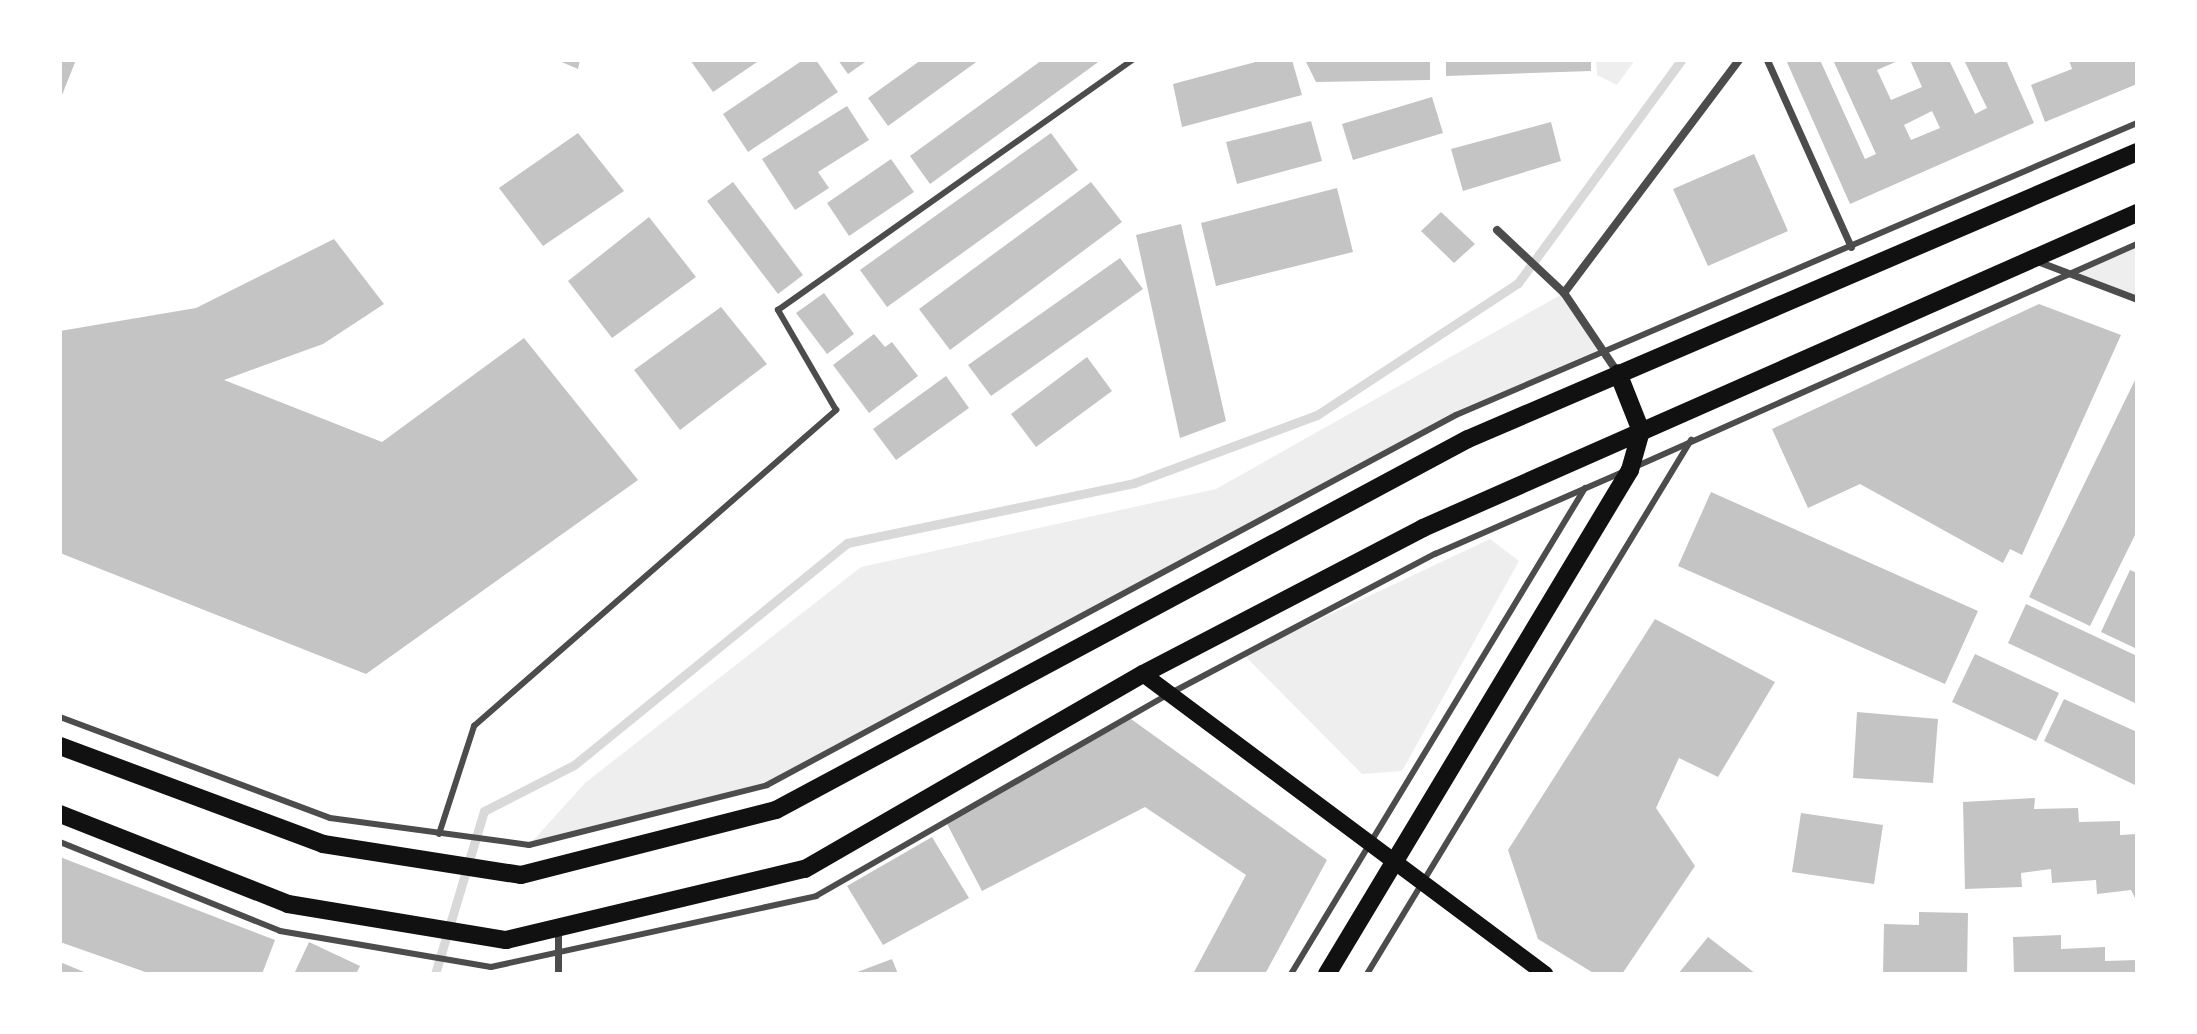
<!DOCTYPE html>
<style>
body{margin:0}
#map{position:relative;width:2197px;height:1034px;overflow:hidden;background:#fff;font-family:Rubik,sans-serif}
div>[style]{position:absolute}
.green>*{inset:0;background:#eee}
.stream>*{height:9px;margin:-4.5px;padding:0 4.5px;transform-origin:4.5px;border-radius:4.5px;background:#d9d9d9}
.building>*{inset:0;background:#c4c4c4}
.service>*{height:6px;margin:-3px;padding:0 3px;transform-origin:3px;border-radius:3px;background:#4c4c4c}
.pedestrian>*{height:7px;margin:-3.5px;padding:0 3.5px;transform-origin:3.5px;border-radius:3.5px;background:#4c4c4c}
.minor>*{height:8px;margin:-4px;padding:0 4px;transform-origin:4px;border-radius:4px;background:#4c4c4c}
.secondary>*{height:16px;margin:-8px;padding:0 8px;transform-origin:8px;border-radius:8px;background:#111}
.primary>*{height:18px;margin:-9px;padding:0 9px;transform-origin:9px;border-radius:9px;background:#111}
span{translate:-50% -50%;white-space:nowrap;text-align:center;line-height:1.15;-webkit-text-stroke:6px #fff;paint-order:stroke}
.frame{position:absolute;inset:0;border:62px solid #fff;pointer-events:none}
</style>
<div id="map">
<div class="green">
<div style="clip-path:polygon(1596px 60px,1635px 60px,1617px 85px,1597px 75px)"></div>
<div style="clip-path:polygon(2137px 244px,2137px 299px,2075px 272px)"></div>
<div style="clip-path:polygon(1564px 293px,1603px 352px,1456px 415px,767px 785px,529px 845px,585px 783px,861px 567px,1216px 489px)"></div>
<div style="clip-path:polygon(1490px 539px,1519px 561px,1402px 771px,1362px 774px,1244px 655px)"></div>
</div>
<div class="stream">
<div style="left:435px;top:974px;width:170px;rotate:-73.3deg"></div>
<div style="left:484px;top:811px;width:101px;rotate:-27.1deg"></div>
<div style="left:574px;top:765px;width:352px;rotate:-39.1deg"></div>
<div style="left:847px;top:543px;width:293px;rotate:-11.8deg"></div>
<div style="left:1134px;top:483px;width:195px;rotate:-20.4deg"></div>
<div style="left:1317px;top:415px;width:240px;rotate:-33.3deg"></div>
<div style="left:1518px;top:283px;width:276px;rotate:-53.8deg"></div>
</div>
<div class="building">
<div style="clip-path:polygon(60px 60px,76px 60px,60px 100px)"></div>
<div style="clip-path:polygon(557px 60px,580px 60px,578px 69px)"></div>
<div style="clip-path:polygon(690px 60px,760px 60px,713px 92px)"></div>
<div style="clip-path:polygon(803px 60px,816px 60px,838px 92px,748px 152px,723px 114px)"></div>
<div style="clip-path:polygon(838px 60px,868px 60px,848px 74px)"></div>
<div style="clip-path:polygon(921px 60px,979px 60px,888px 126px,868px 98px)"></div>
<div style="clip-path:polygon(1042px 60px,1101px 60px,930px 184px,910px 156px)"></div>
<div style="clip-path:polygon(1263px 60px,1292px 60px,1302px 95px,1182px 127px,1173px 84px)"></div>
<div style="clip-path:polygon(1305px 60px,1430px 60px,1430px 80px,1316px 82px)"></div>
<div style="clip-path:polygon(1446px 60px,1591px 60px,1591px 71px,1446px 76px)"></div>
<div style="clip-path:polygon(evenodd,1786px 60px,1820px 60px,1865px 159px,1876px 154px,1833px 60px,1900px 60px,1877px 70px,1891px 100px,1922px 87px,1910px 60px,1949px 60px,1975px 114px,1987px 108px,1964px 60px,2006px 60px,2034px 123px,1850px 204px,1786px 60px,1932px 111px,1940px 128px,1911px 140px,1904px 125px,1932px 111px)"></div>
<div style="clip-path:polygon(2069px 60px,2137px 60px,2137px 84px,2045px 122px,2031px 85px,2072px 69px)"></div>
<div style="clip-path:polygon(1432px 97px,1443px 133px,1353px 160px,1342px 124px)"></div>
<div style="clip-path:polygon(847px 106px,869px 140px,818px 172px,829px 188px,795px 210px,762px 159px)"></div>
<div style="clip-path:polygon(1311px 121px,1322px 161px,1237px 184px,1226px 142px)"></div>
<div style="clip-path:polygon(1551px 122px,1561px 161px,1463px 191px,1451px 149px)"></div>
<div style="clip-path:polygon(578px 133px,624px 191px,543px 246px,499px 188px)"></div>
<div style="clip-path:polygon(1051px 133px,1078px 170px,887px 307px,860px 270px)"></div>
<div style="clip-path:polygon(1754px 154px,1788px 231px,1708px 266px,1673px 189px)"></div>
<div style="clip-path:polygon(891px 159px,914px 192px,849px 236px,827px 203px)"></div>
<div style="clip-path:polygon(733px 182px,803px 275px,778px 294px,707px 201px)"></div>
<div style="clip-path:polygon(1091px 182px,1122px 222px,950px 350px,919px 309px)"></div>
<div style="clip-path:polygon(1337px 188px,1353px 252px,1216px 286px,1201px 223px)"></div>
<div style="clip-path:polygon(1441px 212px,1475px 244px,1454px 263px,1421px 231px)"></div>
<div style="clip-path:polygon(649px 217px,696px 277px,612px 338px,568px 281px)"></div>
<div style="clip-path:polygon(1181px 224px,1226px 421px,1180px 438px,1136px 235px)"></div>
<div style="clip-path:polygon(334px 239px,384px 304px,323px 344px,224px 380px,382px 442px,524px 338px,638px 480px,366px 674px,60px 553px,60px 331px,196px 308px)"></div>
<div style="clip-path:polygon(1120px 258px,1143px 289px,991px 396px,968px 365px)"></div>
<div style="clip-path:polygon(824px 293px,854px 334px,827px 354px,796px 313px)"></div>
<div style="clip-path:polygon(2039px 304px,2121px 335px,2022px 555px,2010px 549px,2003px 563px,1860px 484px,1808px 508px,1772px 429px)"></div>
<div style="clip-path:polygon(721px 307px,767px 364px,680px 430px,634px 370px)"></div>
<div style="clip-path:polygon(874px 334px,885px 347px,892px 342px,918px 376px,869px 413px,833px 365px)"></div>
<div style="clip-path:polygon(1087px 357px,1112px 391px,1036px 447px,1011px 414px)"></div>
<div style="clip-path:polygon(946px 376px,969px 408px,896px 460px,873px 429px)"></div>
<div style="clip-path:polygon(2137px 376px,2137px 531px,2090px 626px,2029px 597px)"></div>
<div style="clip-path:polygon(1711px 492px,1978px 611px,1945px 684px,1678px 566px)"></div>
<div style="clip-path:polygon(2130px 570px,2137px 573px,2137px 649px,2101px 632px)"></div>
<div style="clip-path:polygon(2026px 604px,2137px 656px,2137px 704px,2008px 643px)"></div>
<div style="clip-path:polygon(1655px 619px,1775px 682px,1718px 777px,1679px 758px,1656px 808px,1695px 866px,1622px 974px,1595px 974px,1538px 939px,1508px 850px)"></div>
<div style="clip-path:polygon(1975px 654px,2059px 693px,2036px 741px,1952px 702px)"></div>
<div style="clip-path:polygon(2064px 699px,2137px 732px,2137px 786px,2044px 741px)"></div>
<div style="clip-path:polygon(1857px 712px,1938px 719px,1933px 783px,1853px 778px)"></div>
<div style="clip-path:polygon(1131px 719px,1327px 860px,1265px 974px,1193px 974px,1246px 875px,1145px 807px,982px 891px,946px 822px)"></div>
<div style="clip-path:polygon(2035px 798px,2034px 809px,2078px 808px,2079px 822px,2120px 821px,2120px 835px,2137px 834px,2137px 902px,2131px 890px,2097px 894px,2096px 880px,2052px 883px,2051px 869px,2021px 873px,2022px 887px,1965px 889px,1963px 802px)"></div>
<div style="clip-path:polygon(1801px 813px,1883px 825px,1874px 884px,1792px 872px)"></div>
<div style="clip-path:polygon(932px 837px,969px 898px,883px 945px,847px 886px)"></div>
<div style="clip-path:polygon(60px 857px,275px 940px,262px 974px,151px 974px,60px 942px)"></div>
<div style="clip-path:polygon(1919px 912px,1968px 913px,1967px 974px,1883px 974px,1884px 924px,1919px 925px)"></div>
<div style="clip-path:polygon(2061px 935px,2061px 949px,2105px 947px,2105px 961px,2137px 960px,2137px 974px,2014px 974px,2013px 937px)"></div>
<div style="clip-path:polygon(1708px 937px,1756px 974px,1678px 974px)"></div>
<div style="clip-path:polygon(309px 942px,360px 966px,356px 974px,294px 974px)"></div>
<div style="clip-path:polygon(892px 959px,898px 974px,852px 974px)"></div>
<div style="clip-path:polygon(60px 962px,89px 974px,60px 974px)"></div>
</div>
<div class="service">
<div style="left:1637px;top:466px;width:547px;rotate:-23.94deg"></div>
<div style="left:60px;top:717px;width:288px;rotate:20.5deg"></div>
<div style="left:330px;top:818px;width:201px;rotate:7.7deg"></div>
<div style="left:529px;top:845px;width:245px;rotate:-14.1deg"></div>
<div style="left:767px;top:785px;width:782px;rotate:-28.24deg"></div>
<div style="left:1456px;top:415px;width:741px;rotate:-23.21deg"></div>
<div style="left:439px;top:834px;width:114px;rotate:-72deg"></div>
<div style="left:474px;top:726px;width:481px;rotate:-41.1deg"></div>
<div style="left:836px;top:410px;width:116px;rotate:-120.1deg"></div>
<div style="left:778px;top:310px;width:433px;rotate:-35.2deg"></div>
<div style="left:60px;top:842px;width:237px;rotate:22deg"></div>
<div style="left:280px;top:931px;width:214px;rotate:9.7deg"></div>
<div style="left:491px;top:967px;width:333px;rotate:-12.3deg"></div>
<div style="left:816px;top:896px;width:407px;rotate:-29.8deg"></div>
<div style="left:1169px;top:694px;width:301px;rotate:-27.8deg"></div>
<div style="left:1435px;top:554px;width:205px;rotate:-23.6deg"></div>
<div style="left:1291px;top:974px;width:568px;rotate:-58.83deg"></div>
<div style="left:1367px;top:974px;width:625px;rotate:-58.75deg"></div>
</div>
<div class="pedestrian">
<div style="left:1767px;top:60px;width:205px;rotate:65.8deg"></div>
<div style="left:2037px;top:261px;width:107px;rotate:20.8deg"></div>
<div style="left:558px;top:974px;width:44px;rotate:-90deg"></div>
</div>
<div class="minor">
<div style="left:1497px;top:230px;width:92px;rotate:43.2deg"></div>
<div style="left:1618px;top:373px;width:97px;rotate:-124deg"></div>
<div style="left:1564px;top:293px;width:291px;rotate:-53.1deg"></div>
</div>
<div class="secondary">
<div style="left:1143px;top:674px;width:502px;rotate:36.73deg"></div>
</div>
<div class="primary">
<div style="left:60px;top:746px;width:281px;rotate:20.4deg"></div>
<div style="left:323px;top:844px;width:200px;rotate:8.9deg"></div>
<div style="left:521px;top:875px;width:263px;rotate:-14.3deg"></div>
<div style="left:776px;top:810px;width:785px;rotate:-28.2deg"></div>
<div style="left:1468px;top:439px;width:728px;rotate:-23.22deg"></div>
<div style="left:60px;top:814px;width:245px;rotate:21.5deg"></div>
<div style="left:288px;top:904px;width:221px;rotate:9.4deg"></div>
<div style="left:506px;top:940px;width:307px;rotate:-13.4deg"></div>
<div style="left:805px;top:869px;width:390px;rotate:-30deg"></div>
<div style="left:1143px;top:674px;width:316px;rotate:-27.5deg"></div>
<div style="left:1423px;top:528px;width:780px;rotate:-23.81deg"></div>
<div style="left:1327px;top:974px;width:588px;rotate:-58.99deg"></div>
<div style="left:1630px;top:470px;width:41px;rotate:-74.2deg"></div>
<div style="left:1641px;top:431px;width:62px;rotate:-111.6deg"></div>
</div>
<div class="frame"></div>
</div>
